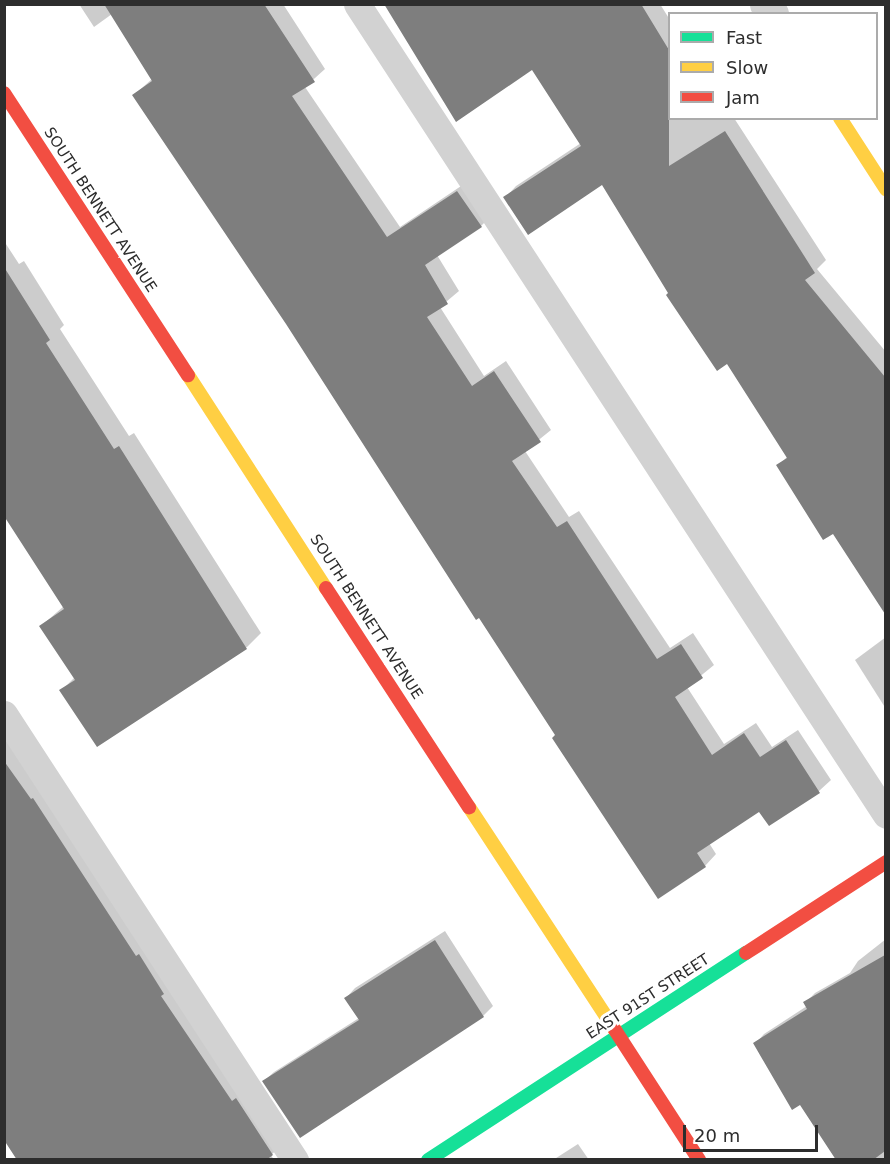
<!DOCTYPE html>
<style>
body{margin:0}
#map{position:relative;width:890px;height:1164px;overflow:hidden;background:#fff;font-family:"DejaVu Sans",sans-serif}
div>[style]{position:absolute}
.shadow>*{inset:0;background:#0003}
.building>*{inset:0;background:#7e7e7e}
.lane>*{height:27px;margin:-13.5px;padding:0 13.5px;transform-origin:13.5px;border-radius:13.5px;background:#d2d2d2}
.street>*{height:33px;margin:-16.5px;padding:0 16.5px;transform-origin:16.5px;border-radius:16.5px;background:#d2d2d2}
.fast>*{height:14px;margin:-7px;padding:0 7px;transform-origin:7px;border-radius:7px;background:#16e098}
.slow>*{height:14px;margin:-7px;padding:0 7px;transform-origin:7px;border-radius:7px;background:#ffcf43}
.jam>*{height:14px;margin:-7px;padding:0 7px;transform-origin:7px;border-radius:7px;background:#f24e42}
span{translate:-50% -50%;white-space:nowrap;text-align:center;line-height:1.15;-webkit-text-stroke:6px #fff;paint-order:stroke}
.street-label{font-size:15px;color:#2d2d2d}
.frame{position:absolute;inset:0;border:6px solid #2d2d2d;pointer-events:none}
.legend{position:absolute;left:668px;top:12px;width:210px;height:108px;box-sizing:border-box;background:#fff;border:2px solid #ababab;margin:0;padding:8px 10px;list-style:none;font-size:18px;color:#2d2d2d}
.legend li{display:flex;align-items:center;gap:12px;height:30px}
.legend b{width:30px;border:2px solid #ababab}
.scale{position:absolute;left:683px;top:1125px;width:135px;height:27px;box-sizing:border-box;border:3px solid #2d2d2d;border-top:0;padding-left:8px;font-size:18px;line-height:21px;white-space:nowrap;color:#2d2d2d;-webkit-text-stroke:4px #fff;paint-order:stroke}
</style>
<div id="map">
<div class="shadow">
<div style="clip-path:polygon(79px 4px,283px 4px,325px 69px,305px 87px,400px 227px,470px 180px,493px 214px,481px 226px,437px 255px,459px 291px,440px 307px,484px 376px,506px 361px,551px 430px,525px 451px,569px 517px,579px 511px,670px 648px,693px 633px,714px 665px,687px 687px,724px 744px,756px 723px,772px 747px,798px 730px,831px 780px,819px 791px,769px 824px,759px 810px,709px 843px,716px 854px,705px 866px,556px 735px,287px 323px,134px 95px,152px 79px,112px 14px,94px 27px)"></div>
<div style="clip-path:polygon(395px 4px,660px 4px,670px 20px,670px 118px,734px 118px,826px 260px,817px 269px,886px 352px,886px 611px,833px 532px,778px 466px,788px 456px,728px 362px,670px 293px,602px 183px,505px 198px,516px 186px,581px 143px,533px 67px)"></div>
<div style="clip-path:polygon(4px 241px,19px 264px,24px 261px,64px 325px,60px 329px,129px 436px,134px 433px,261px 633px,247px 647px,97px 745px,61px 691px,75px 677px,41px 626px,64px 606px,4px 514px)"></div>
<div style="clip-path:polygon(886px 637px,886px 709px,855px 660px)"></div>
<div style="clip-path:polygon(4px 733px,284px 1143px,271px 1155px,274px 1160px,21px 1160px,4px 1134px)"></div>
<div style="clip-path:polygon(445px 931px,493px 1006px,483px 1016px,408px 1063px,264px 1081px,274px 1072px,359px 1018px,346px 998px,355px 988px)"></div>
<div style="clip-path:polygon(886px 939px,886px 1160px,845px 1160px,755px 1044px,764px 1034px,807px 1006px,805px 1003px,815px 993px,850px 973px,858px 961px)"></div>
<div style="clip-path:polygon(578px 1144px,589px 1160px,553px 1160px)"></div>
</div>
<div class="building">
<div style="clip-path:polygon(104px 4px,264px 4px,315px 82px,292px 96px,387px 237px,457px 191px,482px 227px,425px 265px,448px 304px,427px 317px,472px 386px,494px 371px,541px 442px,512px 461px,557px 527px,567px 521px,657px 659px,681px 644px,703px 678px,675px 697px,712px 755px,744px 733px,760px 757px,786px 740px,820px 793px,769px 826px,759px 812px,697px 853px,706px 867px,658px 899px,552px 738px,555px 735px,479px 618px,476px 620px,286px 324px,132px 95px,152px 81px)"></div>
<div style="clip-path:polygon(384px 4px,641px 4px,669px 50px,669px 166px,725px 131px,815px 273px,805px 280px,885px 377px,885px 614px,833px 534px,823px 540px,776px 465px,787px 458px,727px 364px,717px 371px,666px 295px,668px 293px,602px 185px,528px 235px,503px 197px,581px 146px,532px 70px,456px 122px)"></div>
<div style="clip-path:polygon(4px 267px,50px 340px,46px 343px,114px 449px,119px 446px,247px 649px,97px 747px,59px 690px,75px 680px,39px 626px,64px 609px,4px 516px)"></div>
<div style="clip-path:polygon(4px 761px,31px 799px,33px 798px,136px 956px,139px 954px,164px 994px,161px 996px,232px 1101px,236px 1098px,273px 1155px,266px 1160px,17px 1160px,4px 1140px)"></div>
<div style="clip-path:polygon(435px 940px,484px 1017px,300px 1138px,262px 1081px,359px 1020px,344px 998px)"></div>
<div style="clip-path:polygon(885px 955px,885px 1151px,873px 1160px,836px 1160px,800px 1105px,792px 1110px,753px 1043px,807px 1009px,803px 1002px)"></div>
</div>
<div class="lane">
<div style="left:357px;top:4px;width:968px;rotate:56.88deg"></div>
<div style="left:4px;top:714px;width:533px;rotate:56.88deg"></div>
</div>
<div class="street">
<div style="left:766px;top:4px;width:12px;rotate:59deg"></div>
</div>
<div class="fast">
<div style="left:428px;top:1160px;width:379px;rotate:-33.1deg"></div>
</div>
<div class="slow">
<div style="left:840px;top:118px;width:85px;rotate:57.1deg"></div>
<div style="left:188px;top:375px;width:254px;rotate:57.1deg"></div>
<div style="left:469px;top:807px;width:267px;rotate:56.8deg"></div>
</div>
<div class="jam">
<div style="left:4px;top:93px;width:337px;rotate:56.9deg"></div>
<div style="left:326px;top:588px;width:262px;rotate:56.9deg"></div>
<div style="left:746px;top:953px;width:167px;rotate:-33deg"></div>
<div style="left:615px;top:1030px;width:155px;rotate:57.1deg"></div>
</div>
<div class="street-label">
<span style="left:100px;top:210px;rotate:57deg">SOUTH BENNETT AVENUE</span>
<span style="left:366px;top:617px;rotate:57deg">SOUTH BENNETT AVENUE</span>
<span style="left:648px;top:997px;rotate:-33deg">EAST 91ST STREET</span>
</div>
<div class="frame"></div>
<ul class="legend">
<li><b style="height:8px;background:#16e098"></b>Fast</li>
<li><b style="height:8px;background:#ffcf43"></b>Slow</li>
<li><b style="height:8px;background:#f24e42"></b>Jam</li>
</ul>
<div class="scale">20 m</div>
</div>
